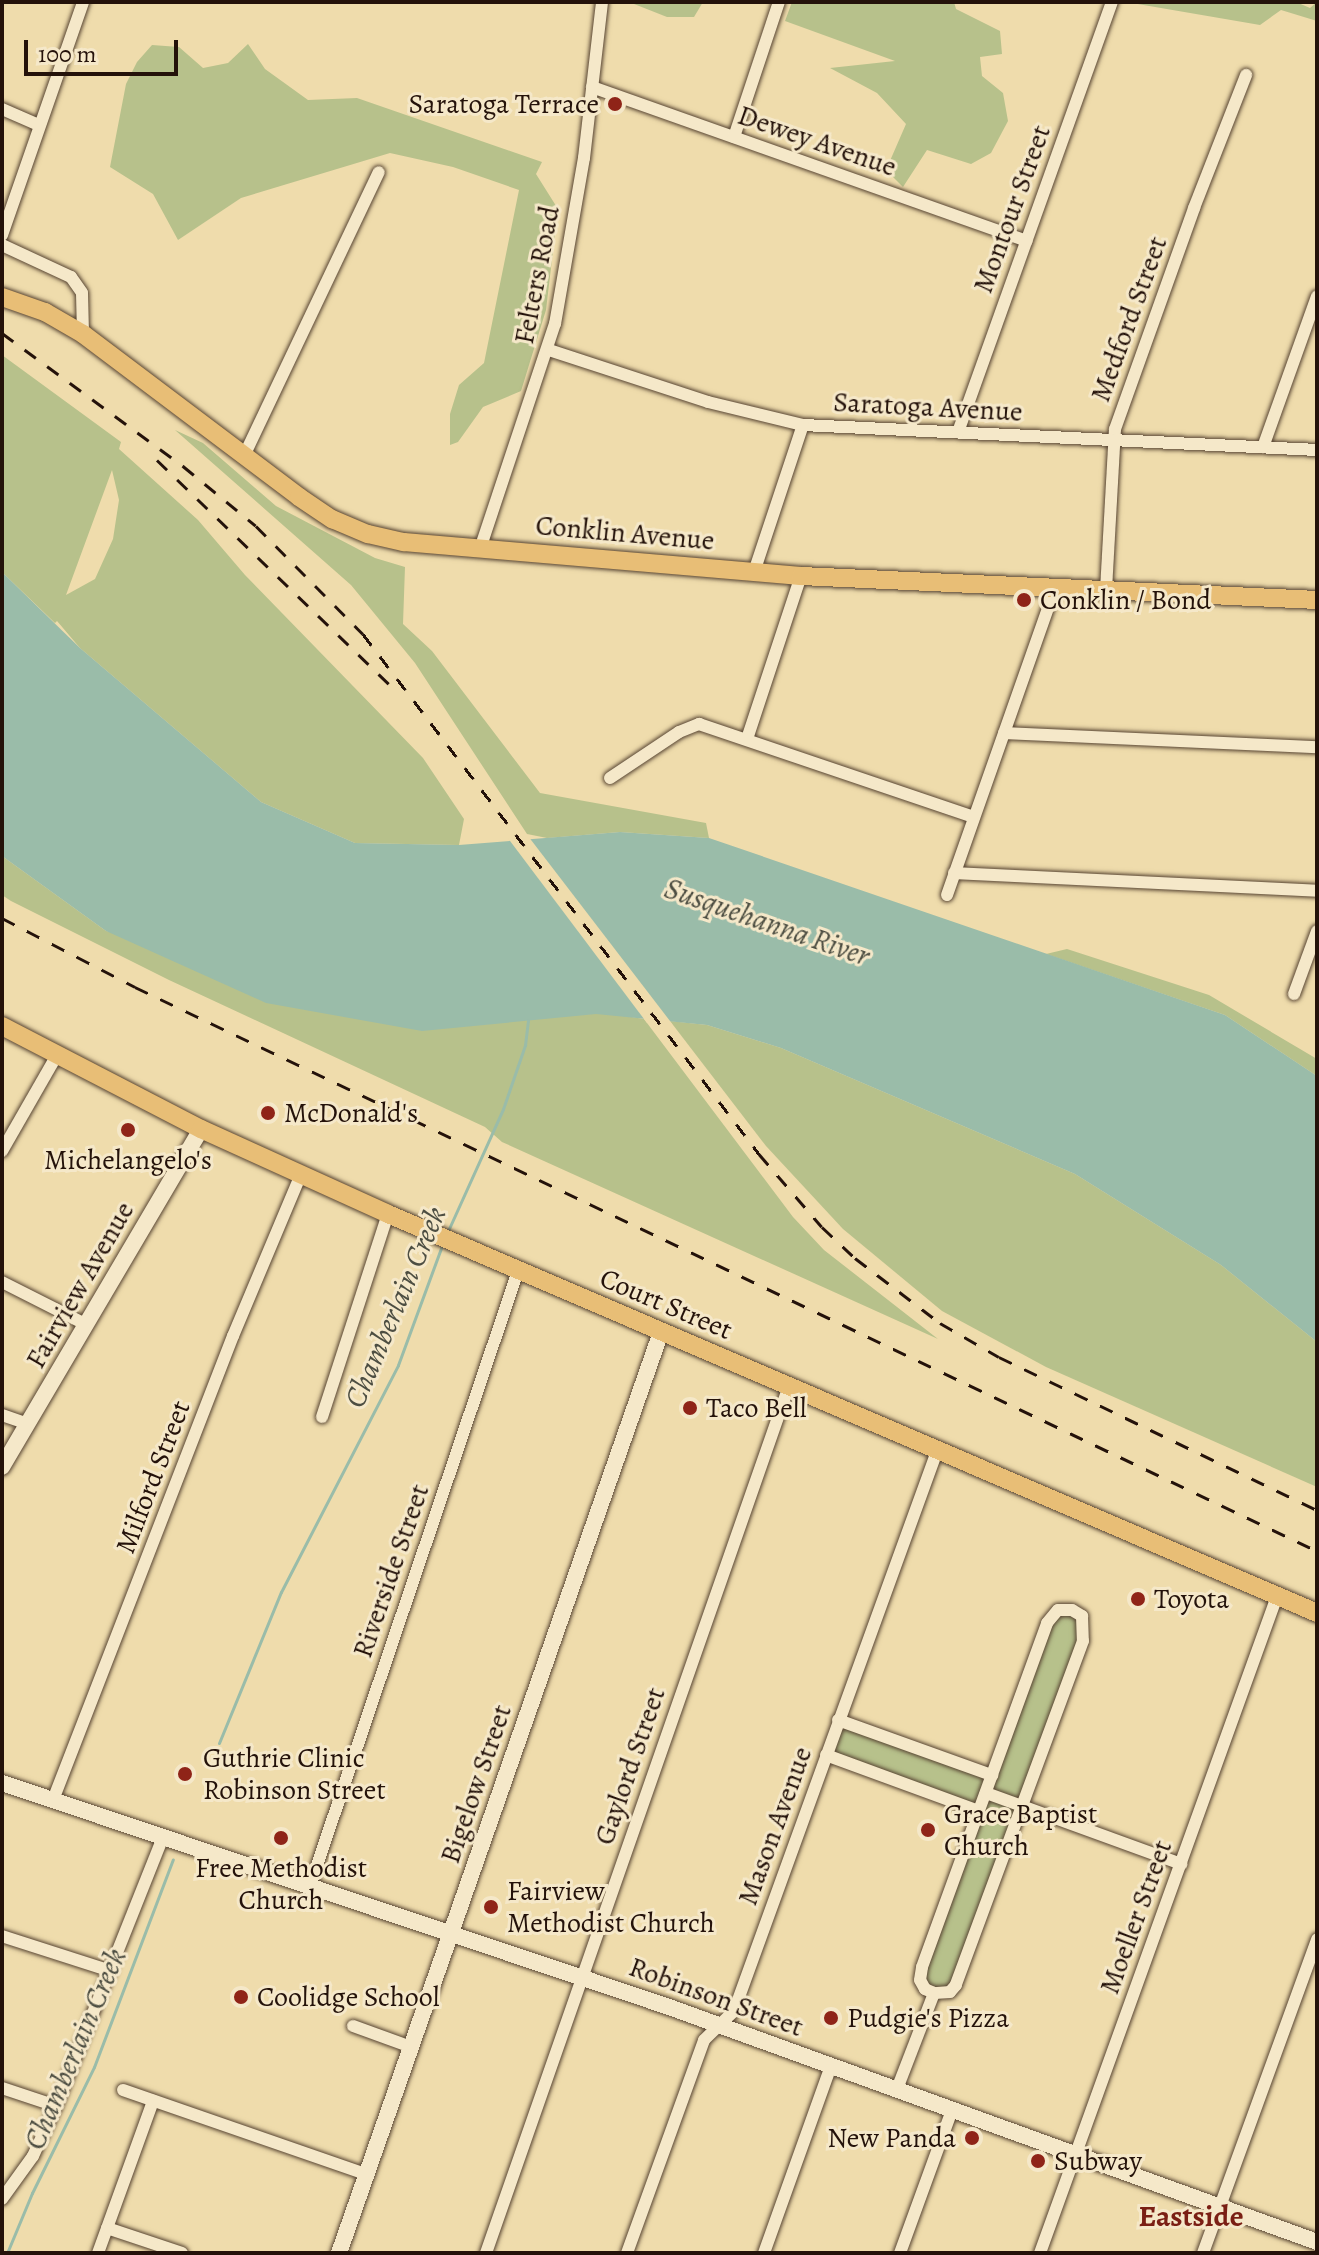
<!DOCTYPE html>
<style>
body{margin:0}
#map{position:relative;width:1319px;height:2255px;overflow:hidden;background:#efdcac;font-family:Alegreya,serif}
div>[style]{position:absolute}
.green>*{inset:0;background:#b7c18b}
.water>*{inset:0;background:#9abca9}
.pier>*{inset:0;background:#efdcac}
.stream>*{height:3px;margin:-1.5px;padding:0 1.5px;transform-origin:1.5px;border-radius:1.5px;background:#9abca9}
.roads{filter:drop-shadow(0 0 2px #574432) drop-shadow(0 0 2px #574432)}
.street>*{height:12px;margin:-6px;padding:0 6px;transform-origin:6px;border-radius:6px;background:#f5e8c9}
.secondary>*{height:16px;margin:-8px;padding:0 8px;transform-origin:8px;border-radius:8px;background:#f5e8c9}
.primary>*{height:18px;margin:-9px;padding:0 9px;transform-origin:9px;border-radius:9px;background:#e8be76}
.rail>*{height:3px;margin-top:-1.5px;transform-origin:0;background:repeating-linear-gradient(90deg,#24120a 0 14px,transparent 0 28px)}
.dots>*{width:22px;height:22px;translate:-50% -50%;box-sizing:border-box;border:4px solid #f5e8c9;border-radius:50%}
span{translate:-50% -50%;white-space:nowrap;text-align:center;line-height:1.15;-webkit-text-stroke:6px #f5e8c9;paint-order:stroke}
.poi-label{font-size:28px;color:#24120a}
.right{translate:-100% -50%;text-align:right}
.left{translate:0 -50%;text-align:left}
.street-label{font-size:28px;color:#24120a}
.water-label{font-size:30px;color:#4d4e42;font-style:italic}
.neighbourhood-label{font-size:30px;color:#7a1f14;font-weight:700}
.frame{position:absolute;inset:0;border:4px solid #24120a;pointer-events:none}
.scale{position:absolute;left:24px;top:40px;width:154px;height:36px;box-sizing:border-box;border:4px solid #24120a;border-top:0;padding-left:10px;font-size:24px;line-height:28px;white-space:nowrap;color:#24120a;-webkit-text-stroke:6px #f5e8c9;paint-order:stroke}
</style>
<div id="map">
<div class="green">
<div style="clip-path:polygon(629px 2px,703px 2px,694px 17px,667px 17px)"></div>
<div style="clip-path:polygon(792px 2px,954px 2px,956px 9px,1000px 31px,1002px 54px,980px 57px,982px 76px,1003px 93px,1008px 121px,991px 153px,971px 164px,927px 150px,903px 187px,886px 170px,906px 124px,877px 93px,830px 68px,895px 61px,785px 21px)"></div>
<div style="clip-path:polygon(1126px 2px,1296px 2px,1310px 8px,1317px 2px,1317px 21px,1281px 10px,1260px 25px)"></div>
<div style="clip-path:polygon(248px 44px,265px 69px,308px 100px,357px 98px,542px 162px,536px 174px,558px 209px,546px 310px,521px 391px,483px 407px,458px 442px,450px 445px,450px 414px,459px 385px,484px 363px,519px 190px,453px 167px,390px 153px,241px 198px,178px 240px,153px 194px,110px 167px,126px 84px,137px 62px,152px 45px,179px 47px,203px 68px,228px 63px)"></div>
<div style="clip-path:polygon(evenodd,2px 355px,121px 442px,119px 449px,198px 520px,245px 575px,423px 758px,464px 819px,459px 845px,355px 843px,261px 802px,80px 648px,57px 621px,55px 623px,2px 572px,2px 355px,112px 470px,119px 500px,113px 539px,95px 579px,66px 595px,112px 470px)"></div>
<div style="clip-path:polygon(175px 430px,203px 443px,276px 506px,375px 558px,405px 567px,403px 624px,432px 651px,540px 793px,706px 823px,709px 838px,620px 832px,547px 838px,527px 834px,415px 663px,351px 585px)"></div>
<div style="clip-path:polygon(2px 856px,106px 931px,644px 1019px,793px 1217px,824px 1250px,938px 1339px,502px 1142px,485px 1127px,169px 980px,11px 901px,2px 895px)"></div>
<div style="clip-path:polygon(1067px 949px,1209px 995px,1317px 1059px,1317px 1076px,1225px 1015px,1046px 954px)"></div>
<div style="clip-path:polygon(670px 1021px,707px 1025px,781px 1048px,1075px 1174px,1221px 1265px,1317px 1342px,1317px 1487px,1046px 1367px,942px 1311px,843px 1229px,766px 1146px)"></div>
<div style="clip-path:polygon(1066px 1609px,1085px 1625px,956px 1985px,938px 1994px,920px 1980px,979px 1811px,826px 1755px,838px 1720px,992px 1775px,1047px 1623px)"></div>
</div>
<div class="water">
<div style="clip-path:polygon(2px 572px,80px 648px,261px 802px,355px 843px,459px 845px,620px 832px,709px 838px,1225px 1015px,1317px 1076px,1317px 1342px,1221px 1265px,1075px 1174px,781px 1048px,707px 1025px,596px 1014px,422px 1031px,266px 1003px,106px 931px,2px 856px)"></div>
</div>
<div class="pier">
<div style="clip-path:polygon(528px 836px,670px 1021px,673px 1026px,647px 1023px,507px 837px)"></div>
</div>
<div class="stream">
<div style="left:447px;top:1233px;width:136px;rotate:-65.7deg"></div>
<div style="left:503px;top:1109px;width:68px;rotate:-71deg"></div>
<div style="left:525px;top:1045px;width:25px;rotate:-83deg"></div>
<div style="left:219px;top:1743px;width:163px;rotate:-67.7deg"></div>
<div style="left:281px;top:1592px;width:255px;rotate:-62.7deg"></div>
<div style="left:398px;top:1365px;width:130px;rotate:-69.8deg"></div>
<div style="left:7px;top:2253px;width:65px;rotate:-67.4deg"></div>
<div style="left:32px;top:2193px;width:140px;rotate:-63.8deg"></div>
<div style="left:94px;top:2067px;width:222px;rotate:-69.2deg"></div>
</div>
<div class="roads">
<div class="street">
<div style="left:592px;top:87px;width:461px;rotate:19.5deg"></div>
<div style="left:2px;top:109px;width:40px;rotate:23.4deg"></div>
<div style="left:734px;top:137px;width:142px;rotate:-71.6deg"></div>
<div style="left:2px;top:235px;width:247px;rotate:-70.8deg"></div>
<div style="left:2px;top:245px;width:76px;rotate:24.9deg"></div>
<div style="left:71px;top:277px;width:19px;rotate:55deg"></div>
<div style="left:82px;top:293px;width:41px;rotate:88.6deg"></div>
<div style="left:549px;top:350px;width:167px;rotate:18.1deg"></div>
<div style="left:708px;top:402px;width:98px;rotate:13.6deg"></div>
<div style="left:803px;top:425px;width:515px;rotate:2.78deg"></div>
<div style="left:958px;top:432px;width:457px;rotate:-70.3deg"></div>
<div style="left:1263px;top:447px;width:160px;rotate:-70.3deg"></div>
<div style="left:244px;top:456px;width:314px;rotate:-64.6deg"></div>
<div style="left:480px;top:549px;width:237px;rotate:-71.6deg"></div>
<div style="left:555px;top:324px;width:169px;rotate:-80.1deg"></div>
<div style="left:584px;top:158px;width:157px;rotate:-83.4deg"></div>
<div style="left:754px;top:572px;width:155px;rotate:-71.6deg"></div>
<div style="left:1106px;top:590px;width:161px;rotate:-86.8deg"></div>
<div style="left:1115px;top:429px;width:235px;rotate:-70.3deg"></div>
<div style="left:1194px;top:208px;width:143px;rotate:-68.6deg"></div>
<div style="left:1004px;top:733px;width:313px;rotate:2.6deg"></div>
<div style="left:747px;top:739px;width:172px;rotate:-71.7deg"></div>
<div style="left:610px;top:778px;width:83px;rotate:-33.7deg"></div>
<div style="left:679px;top:732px;width:22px;rotate:-22deg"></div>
<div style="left:699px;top:724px;width:290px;rotate:18.7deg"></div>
<div style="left:954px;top:873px;width:363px;rotate:2.8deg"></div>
<div style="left:947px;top:895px;width:306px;rotate:-70.6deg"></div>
<div style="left:1049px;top:606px;width:18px;rotate:-81deg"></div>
<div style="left:1294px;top:994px;width:67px;rotate:-69.9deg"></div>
<div style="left:2px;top:1151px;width:111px;rotate:-60.2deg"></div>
<div style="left:2px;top:1282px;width:95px;rotate:26.8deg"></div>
<div style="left:2px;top:1415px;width:28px;rotate:19deg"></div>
<div style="left:322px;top:1417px;width:213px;rotate:-72deg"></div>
<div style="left:1058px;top:1610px;width:14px"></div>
<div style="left:1072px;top:1610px;width:12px;rotate:31deg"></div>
<div style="left:1082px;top:1616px;width:25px;rotate:88deg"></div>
<div style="left:1083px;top:1641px;width:367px;rotate:110.3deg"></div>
<div style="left:956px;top:1985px;width:9px;rotate:131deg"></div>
<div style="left:950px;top:1992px;width:16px;rotate:176deg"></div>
<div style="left:934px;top:1993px;width:10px;rotate:-156deg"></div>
<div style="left:925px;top:1989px;width:10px;rotate:-119deg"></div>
<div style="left:920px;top:1980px;width:13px;rotate:-81deg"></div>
<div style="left:922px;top:1967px;width:366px;rotate:-70deg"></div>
<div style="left:1047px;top:1623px;width:17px;rotate:-50deg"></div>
<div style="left:838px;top:1720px;width:164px;rotate:19.7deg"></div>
<div style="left:826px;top:1755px;width:163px;rotate:20.1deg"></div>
<div style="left:986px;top:1793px;width:208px;rotate:20deg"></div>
<div style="left:53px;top:1800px;width:498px;rotate:-68.8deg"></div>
<div style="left:233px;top:1336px;width:176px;rotate:-67.2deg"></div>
<div style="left:310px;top:1886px;width:649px;rotate:-71.31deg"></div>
<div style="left:2px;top:1936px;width:114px;rotate:17.8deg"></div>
<div style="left:353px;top:2026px;width:62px;rotate:19.9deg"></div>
<div style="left:2px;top:2088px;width:57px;rotate:18.4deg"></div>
<div style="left:897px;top:2089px;width:103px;rotate:-68.9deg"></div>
<div style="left:123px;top:2090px;width:257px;rotate:19.1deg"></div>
<div style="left:2px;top:2199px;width:53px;rotate:-54.2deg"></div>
<div style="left:33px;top:2156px;width:55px;rotate:-65.3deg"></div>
<div style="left:56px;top:2106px;width:289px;rotate:-68.3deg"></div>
<div style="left:107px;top:2228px;width:79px;rotate:18.4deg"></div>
<div style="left:98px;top:2253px;width:162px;rotate:-70.1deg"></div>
<div style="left:486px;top:2253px;width:918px;rotate:-70.74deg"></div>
<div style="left:627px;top:2253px;width:226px;rotate:-70.1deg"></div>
<div style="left:704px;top:2040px;width:42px;rotate:-44deg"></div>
<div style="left:734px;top:2011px;width:596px;rotate:-70.07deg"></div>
<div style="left:764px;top:2253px;width:199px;rotate:-70.3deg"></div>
<div style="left:900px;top:2253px;width:152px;rotate:-70deg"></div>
<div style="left:1040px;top:2253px;width:698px;rotate:-70.16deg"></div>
<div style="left:1203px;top:2253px;width:334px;rotate:-70deg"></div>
</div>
<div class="secondary">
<div style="left:2px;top:1467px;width:392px;rotate:-59.5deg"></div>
<div style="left:2px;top:1783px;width:704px;rotate:18.56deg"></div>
<div style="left:669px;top:2007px;width:689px;rotate:19.93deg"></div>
<div style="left:339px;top:2253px;width:976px;rotate:-70.73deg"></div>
</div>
<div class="primary">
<div style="left:2px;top:297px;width:46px;rotate:19.2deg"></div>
<div style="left:45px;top:312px;width:44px;rotate:30.1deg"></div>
<div style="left:83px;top:334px;width:271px;rotate:37deg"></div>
<div style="left:299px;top:497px;width:40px;rotate:34deg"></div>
<div style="left:332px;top:519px;width:39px;rotate:23deg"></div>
<div style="left:368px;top:534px;width:37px;rotate:13deg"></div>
<div style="left:404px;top:542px;width:398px;rotate:4.9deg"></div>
<div style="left:801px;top:576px;width:517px;rotate:2.66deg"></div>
<div style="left:2px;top:1026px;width:224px;rotate:27.4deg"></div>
<div style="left:201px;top:1129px;width:205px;rotate:24.4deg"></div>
<div style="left:388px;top:1214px;width:1011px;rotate:23.24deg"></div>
</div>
</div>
<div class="rail">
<div style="left:2px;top:333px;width:225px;rotate:36.3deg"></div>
<div style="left:183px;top:466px;width:94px;rotate:39.4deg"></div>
<div style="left:256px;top:526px;width:152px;rotate:45.3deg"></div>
<div style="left:363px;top:634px;width:654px;rotate:52.71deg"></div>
<div style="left:759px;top:1154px;width:96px;rotate:49.2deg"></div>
<div style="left:822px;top:1227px;width:45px;rotate:43.2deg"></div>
<div style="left:855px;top:1258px;width:107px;rotate:37.4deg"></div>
<div style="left:940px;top:1323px;width:68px;rotate:30deg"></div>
<div style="left:999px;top:1357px;width:353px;rotate:25.7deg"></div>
<div style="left:157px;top:460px;width:328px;rotate:44deg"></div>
<div style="left:2px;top:918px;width:150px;rotate:27.4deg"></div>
<div style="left:135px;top:987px;width:1310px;rotate:25.51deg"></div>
</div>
<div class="dots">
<div style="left:615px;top:104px;background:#8f2418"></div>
<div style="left:1024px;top:600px;background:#8f2418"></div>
<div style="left:268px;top:1113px;background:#8f2418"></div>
<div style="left:128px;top:1130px;background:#8f2418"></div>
<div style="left:690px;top:1408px;background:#8f2418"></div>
<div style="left:1138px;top:1599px;background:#8f2418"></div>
<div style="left:185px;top:1774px;background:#8f2418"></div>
<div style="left:928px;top:1830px;background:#8f2418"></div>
<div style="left:281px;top:1838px;background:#8f2418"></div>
<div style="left:491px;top:1907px;background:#8f2418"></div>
<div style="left:241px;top:1997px;background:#8f2418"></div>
<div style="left:831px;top:2018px;background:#8f2418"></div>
<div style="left:972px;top:2138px;background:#8f2418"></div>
<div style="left:1038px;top:2161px;background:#8f2418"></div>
</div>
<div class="poi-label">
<span class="right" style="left:599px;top:104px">Saratoga Terrace</span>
<span class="left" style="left:1040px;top:600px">Conklin / Bond</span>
<span class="left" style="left:284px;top:1113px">McDonald's</span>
<span style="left:128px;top:1160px">Michelangelo's</span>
<span class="left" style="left:706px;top:1408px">Taco Bell</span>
<span class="left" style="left:1154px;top:1599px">Toyota</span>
<span class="left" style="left:203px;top:1774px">Guthrie Clinic<br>Robinson Street</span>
<span class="left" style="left:944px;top:1830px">Grace Baptist<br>Church</span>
<span style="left:281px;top:1884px">Free Methodist<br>Church</span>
<span class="left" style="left:507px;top:1907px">Fairview<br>Methodist Church</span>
<span class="left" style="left:257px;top:1997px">Coolidge School</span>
<span class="left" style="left:847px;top:2018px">Pudgie's Pizza</span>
<span class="right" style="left:956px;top:2138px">New Panda</span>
<span class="left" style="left:1054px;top:2161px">Subway</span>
</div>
<div class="street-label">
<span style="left:817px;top:141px;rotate:19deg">Dewey Avenue</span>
<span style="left:1012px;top:209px;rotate:-70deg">Montour Street</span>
<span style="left:537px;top:275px;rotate:-79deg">Felters Road</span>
<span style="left:1129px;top:319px;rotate:-70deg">Medford Street</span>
<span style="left:928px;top:407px;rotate:3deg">Saratoga Avenue</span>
<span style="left:625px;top:533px;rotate:5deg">Conklin Avenue</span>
<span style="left:80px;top:1285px;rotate:-60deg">Fairview Avenue</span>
<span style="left:666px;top:1304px;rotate:23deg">Court Street</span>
<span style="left:153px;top:1477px;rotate:-69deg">Milford Street</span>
<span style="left:391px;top:1571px;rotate:-71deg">Riverside Street</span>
<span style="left:630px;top:1766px;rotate:-71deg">Gaylord Street</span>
<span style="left:476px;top:1784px;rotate:-71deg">Bigelow Street</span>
<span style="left:775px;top:1826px;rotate:-70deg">Mason Avenue</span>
<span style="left:1136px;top:1917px;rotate:-70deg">Moeller Street</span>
<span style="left:716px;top:1997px;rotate:20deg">Robinson Street</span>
</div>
<div class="water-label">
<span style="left:767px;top:922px;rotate:19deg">Susquehanna River</span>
<span style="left:395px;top:1307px;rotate:-67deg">Chamberlain Creek</span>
<span style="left:75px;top:2049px;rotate:-67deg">Chamberlain Creek</span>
</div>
<div class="neighbourhood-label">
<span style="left:1191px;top:2216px">Eastside</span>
</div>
<div class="frame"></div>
<div class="scale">100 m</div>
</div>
